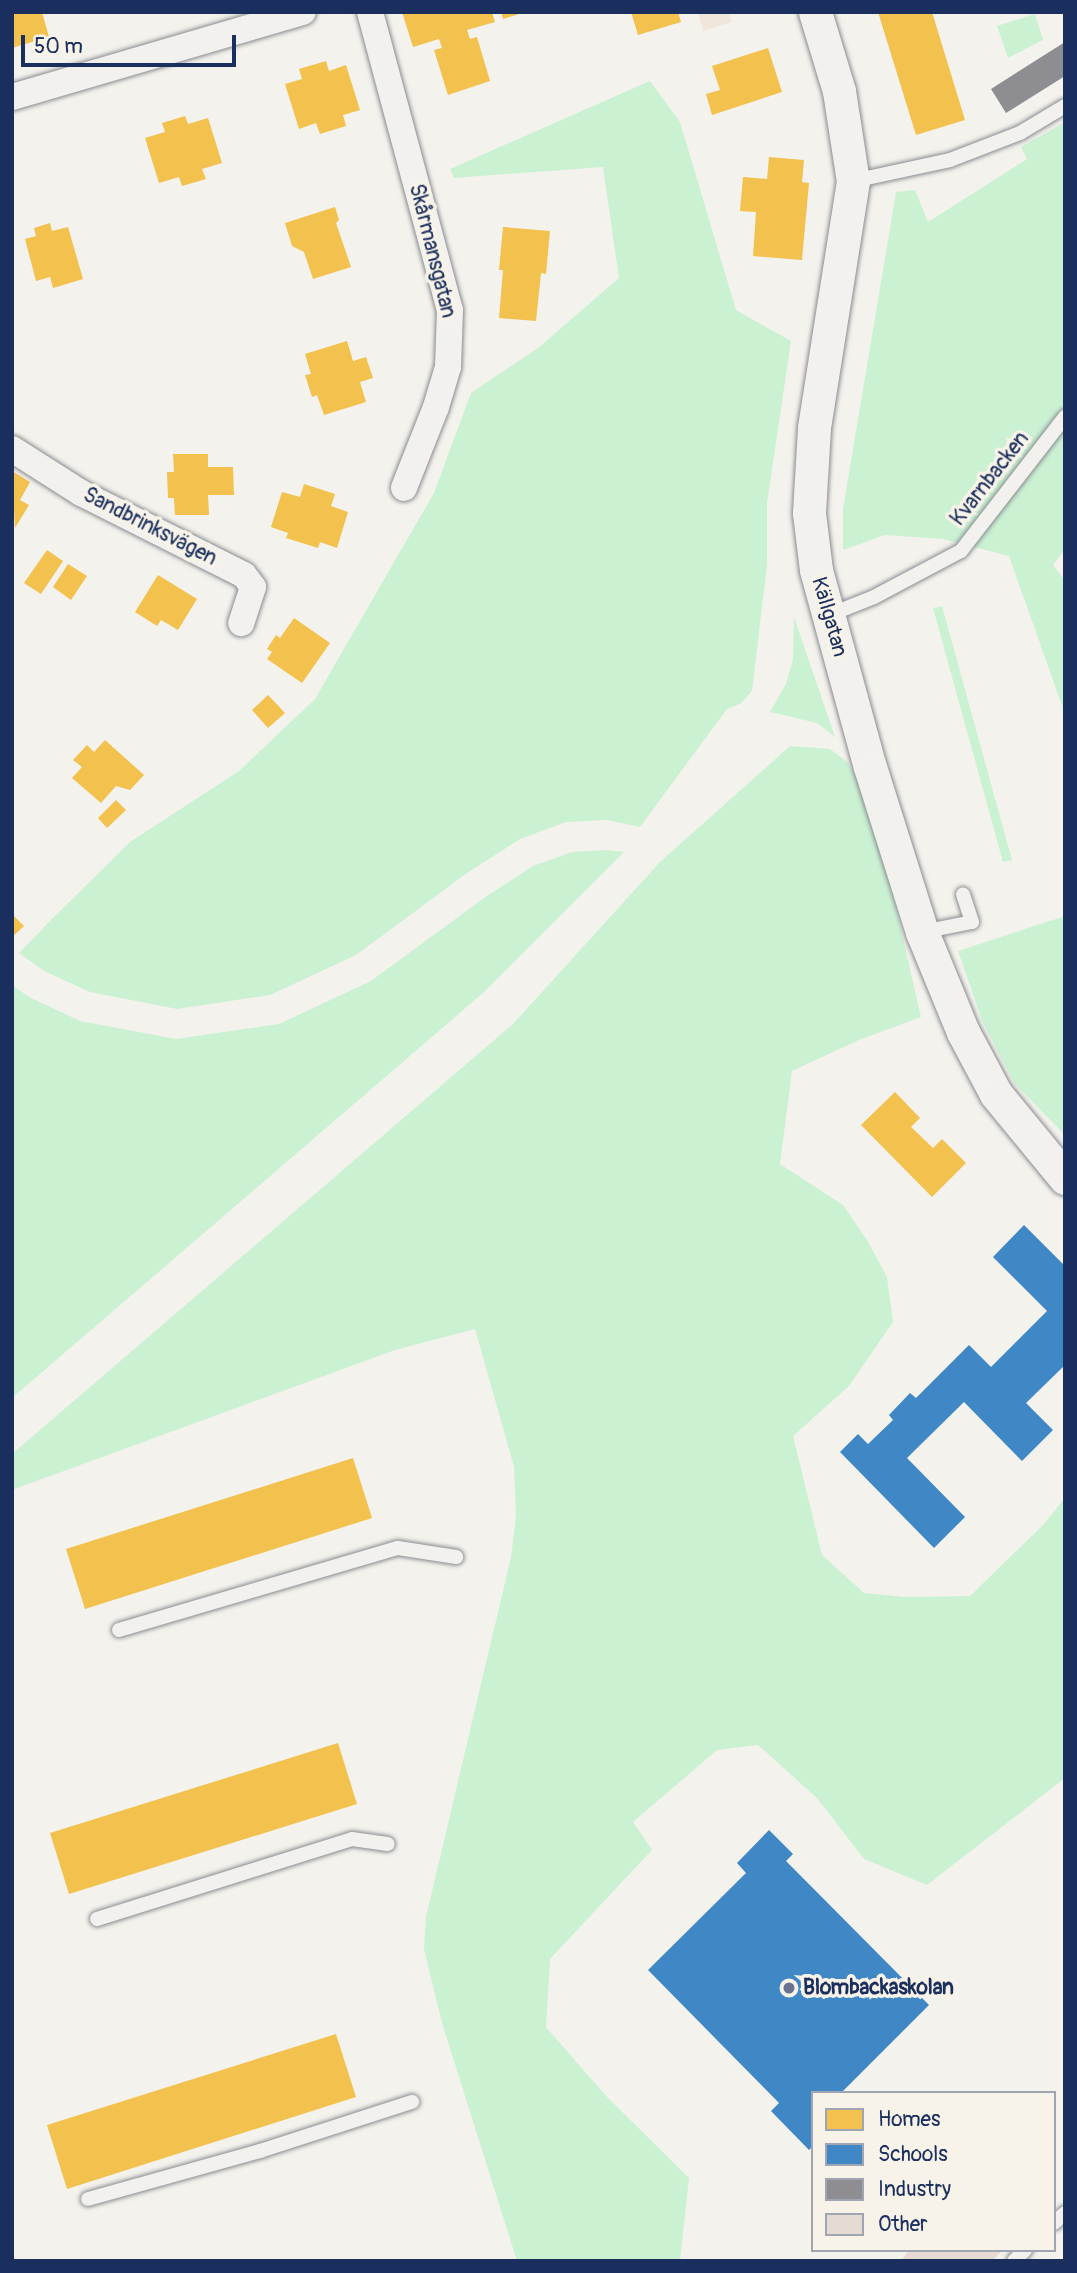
<!DOCTYPE html>
<meta charset="utf-8">
<style>
body{margin:0}
#map{position:relative;width:1077px;height:2273px;overflow:hidden;background:#f4f2ec;font-family:Pangolin,sans-serif}
div>[style]{position:absolute}
.built>*{inset:0;background:#f1e6dc}
.green>*{inset:0;background:#cbf1d3}
.homes>*{inset:0;background:#f2c14e}
.schools>*{inset:0;background:#3f88c5}
.industry>*{inset:0;background:#8d8d92}
.building>*{inset:0;background:#e6dbd3}
.roads{filter:drop-shadow(0 0 2px #898c92) drop-shadow(0 0 2px #898c92)}
.service>*{height:14px;margin:-7px;padding:0 7px;transform-origin:7px;border-radius:7px;background:#f2f1ed}
.minor>*{height:26px;margin:-13px;padding:0 13px;transform-origin:13px;border-radius:13px;background:#f2f1ed}
.tertiary>*{height:33px;margin:-16.5px;padding:0 16.5px;transform-origin:16.5px;border-radius:16.5px;background:#f2f1ed}
.dots>*{width:19px;height:19px;translate:-50% -50%;box-sizing:border-box;border:4px solid #f7f3e8;border-radius:50%}
span{translate:-50% -50%;white-space:nowrap;text-align:center;line-height:1.15;-webkit-text-stroke:7px #f7f3e8;paint-order:stroke}
.street-label{font-size:21px;color:#1b2f5e}
.poi-label{font-size:21px;color:#1b2f5e;font-weight:700}
.left{translate:0 -50%;text-align:left}
.frame{position:absolute;inset:0;border:14px solid #1b2f5e;pointer-events:none}
.legend{position:absolute;left:811px;top:2091px;width:245px;height:161px;box-sizing:border-box;background:#f7f3e8;border:2px solid #9fa5b1;margin:0;padding:9px 12px;list-style:none;font-size:21px;color:#1b2f5e}
.legend li{display:flex;align-items:center;gap:14px;height:35px}
.legend b{width:35px;border:2px solid #9fa5b1}
.scale{position:absolute;left:21px;top:35px;width:215px;height:32px;box-sizing:border-box;border:4px solid #1b2f5e;border-top:0;padding-left:9px;font-size:21px;line-height:24px;white-space:nowrap;color:#1b2f5e;-webkit-text-stroke:5px #f7f3e8;paint-order:stroke}
</style>
<div id="map">
<div class="built">
<div style="clip-path:polygon(698px 12px,729px 12px,732px 22px,703px 31px)"></div>
</div>
<div class="green">
<div style="clip-path:polygon(1035px 14px,1043px 40px,1008px 58px,997px 26px)"></div>
<div style="clip-path:polygon(650px 81px,680px 122px,736px 310px,791px 341px,767px 503px,767px 565px,752px 691px,740px 704px,727px 709px,640px 827px,607px 820px,566px 822px,520px 839px,467px 873px,356px 955px,270px 995px,177px 1009px,90px 992px,44px 971px,19px 953px,50px 921px,130px 842px,239px 771px,315px 699px,434px 493px,471px 393px,538px 348px,619px 278px,603px 167px,454px 178px,450px 169px)"></div>
<div style="clip-path:polygon(1065px 122px,1065px 549px,1053px 565px,1065px 581px,1065px 714px,1009px 556px,943px 539px,885px 535px,843px 550px,843px 509px,896px 192px,915px 190px,928px 222px,1027px 159px,1021px 147px)"></div>
<div style="clip-path:polygon(942px 606px,1012px 860px,1003px 862px,933px 608px)"></div>
<div style="clip-path:polygon(794px 617px,835px 737px,817px 723px,770px 712px,786px 684px,793px 659px)"></div>
<div style="clip-path:polygon(790px 746px,830px 749px,847px 762px,871px 799px,921px 1017px,859px 1040px,792px 1071px,780px 1164px,843px 1205px,867px 1240px,887px 1277px,893px 1322px,849px 1386px,793px 1436px,822px 1555px,864px 1593px,905px 1597px,970px 1596px,1043px 1525px,1065px 1498px,1065px 1778px,927px 1885px,864px 1859px,817px 1798px,758px 1745px,717px 1750px,633px 1822px,652px 1850px,550px 1959px,546px 2027px,607px 2097px,689px 2178px,680px 2261px,517px 2261px,442px 2023px,424px 1949px,426px 1917px,511px 1557px,516px 1516px,514px 1467px,475px 1329px,395px 1350px,12px 1490px,12px 1454px,513px 1024px,660px 862px)"></div>
<div style="clip-path:polygon(607px 850px,624px 852px,483px 993px,12px 1398px,12px 985px,29px 997px,80px 1021px,176px 1039px,279px 1024px,371px 981px,484px 898px,533px 866px,572px 852px)"></div>
<div style="clip-path:polygon(1065px 916px,1065px 1135px,1015px 1084px,983px 1023px,958px 951px)"></div>
</div>
<div class="homes">
<div style="clip-path:polygon(12px 12px,42px 12px,49px 37px,12px 48px)"></div>
<div style="clip-path:polygon(402px 12px,492px 12px,495px 22px,467px 30px,470px 39px,477px 37px,490px 81px,448px 95px,434px 50px,442px 48px,439px 39px,413px 47px)"></div>
<div style="clip-path:polygon(501px 12px,522px 12px,522px 13px,503px 19px)"></div>
<div style="clip-path:polygon(631px 12px,678px 12px,681px 22px,638px 35px)"></div>
<div style="clip-path:polygon(878px 12px,932px 12px,965px 120px,916px 135px)"></div>
<div style="clip-path:polygon(768px 48px,782px 92px,712px 115px,706px 94px,720px 90px,712px 66px)"></div>
<div style="clip-path:polygon(326px 61px,329px 71px,346px 65px,360px 110px,343px 115px,346px 126px,320px 134px,316px 123px,299px 129px,285px 84px,302px 79px,299px 69px)"></div>
<div style="clip-path:polygon(185px 116px,188px 124px,208px 118px,222px 163px,202px 169px,206px 179px,182px 186px,179px 177px,159px 183px,145px 138px,165px 132px,162px 123px)"></div>
<div style="clip-path:polygon(769px 157px,804px 160px,802px 182px,809px 183px,802px 260px,753px 256px,756px 212px,740px 211px,743px 177px,767px 179px)"></div>
<div style="clip-path:polygon(335px 207px,339px 220px,336px 223px,351px 267px,313px 279px,304px 252px,292px 246px,285px 223px)"></div>
<div style="clip-path:polygon(50px 223px,52px 231px,68px 227px,83px 279px,53px 288px,50px 277px,36px 281px,25px 239px,36px 236px,34px 228px)"></div>
<div style="clip-path:polygon(503px 227px,550px 231px,546px 274px,541px 273px,536px 321px,499px 318px,503px 270px,499px 270px)"></div>
<div style="clip-path:polygon(347px 341px,353px 361px,366px 357px,373px 378px,360px 382px,366px 402px,324px 415px,317px 395px,312px 397px,305px 375px,311px 374px,305px 354px)"></div>
<div style="clip-path:polygon(173px 454px,208px 454px,208px 467px,233px 467px,234px 495px,208px 495px,209px 515px,175px 515px,174px 498px,168px 498px,167px 472px,174px 472px)"></div>
<div style="clip-path:polygon(12px 471px,30px 482px,20px 500px,29px 505px,15px 528px)"></div>
<div style="clip-path:polygon(304px 484px,335px 494px,331px 506px,348px 512px,337px 548px,320px 542px,318px 548px,286px 538px,288px 533px,271px 527px,282px 492px,300px 497px)"></div>
<div style="clip-path:polygon(47px 550px,63px 561px,41px 594px,24px 583px)"></div>
<div style="clip-path:polygon(68px 564px,87px 576px,71px 600px,53px 587px)"></div>
<div style="clip-path:polygon(158px 575px,197px 599px,178px 630px,161px 620px,157px 626px,135px 612px)"></div>
<div style="clip-path:polygon(294px 618px,330px 643px,302px 683px,267px 659px,272px 652px,267px 649px,276px 635px,280px 638px)"></div>
<div style="clip-path:polygon(268px 695px,285px 713px,268px 728px,252px 710px)"></div>
<div style="clip-path:polygon(105px 740px,144px 775px,130px 790px,116px 786px,101px 803px,72px 778px,82px 767px,73px 760px,87px 745px,94px 752px)"></div>
<div style="clip-path:polygon(116px 800px,126px 810px,107px 828px,98px 818px)"></div>
<div style="clip-path:polygon(14px 916px,24px 926px,12px 937px,12px 918px)"></div>
<div style="clip-path:polygon(895px 1092px,920px 1118px,911px 1127px,933px 1148px,942px 1139px,966px 1163px,932px 1197px,861px 1125px)"></div>
<div style="clip-path:polygon(353px 1458px,372px 1518px,85px 1609px,66px 1549px)"></div>
<div style="clip-path:polygon(338px 1743px,357px 1804px,69px 1894px,50px 1833px)"></div>
<div style="clip-path:polygon(336px 2034px,356px 2097px,67px 2189px,47px 2125px)"></div>
</div>
<div class="schools">
<div style="clip-path:polygon(1024px 1225px,1065px 1266px,1065px 1365px,1026px 1403px,1053px 1430px,1022px 1461px,964px 1402px,907px 1458px,965px 1517px,934px 1548px,840px 1452px,858px 1434px,868px 1444px,893px 1420px,889px 1415px,910px 1393px,916px 1398px,969px 1345px,991px 1367px,1047px 1311px,993px 1257px)"></div>
<div style="clip-path:polygon(769px 1830px,793px 1854px,786px 1861px,929px 2005px,841px 2093px,813px 2093px,813px 2146px,809px 2150px,771px 2111px,779px 2103px,648px 1970px,746px 1873px,737px 1863px)"></div>
</div>
<div class="industry">
<div style="clip-path:polygon(1065px 42px,1065px 76px,1006px 113px,991px 89px)"></div>
</div>
<div class="building">
<div style="clip-path:polygon(909px 2250px,1003px 2250px,992px 2261px,901px 2261px)"></div>
</div>
<div class="roads">
<div class="service">
<div style="left:853px;top:181px;width:99px;rotate:-12.2deg"></div>
<div style="left:950px;top:160px;width:75px;rotate:-21.1deg"></div>
<div style="left:1020px;top:133px;width:52px;rotate:-31deg"></div>
<div style="left:829px;top:615px;width:48px;rotate:-21.8deg"></div>
<div style="left:874px;top:597px;width:98px;rotate:-27.9deg"></div>
<div style="left:961px;top:551px;width:170px;rotate:-52.2deg"></div>
<div style="left:922px;top:932px;width:51px;rotate:-11.3deg"></div>
<div style="left:972px;top:922px;width:29px;rotate:-108deg"></div>
<div style="left:119px;top:1630px;width:291px;rotate:-16.4deg"></div>
<div style="left:398px;top:1548px;width:59px;rotate:8.8deg"></div>
<div style="left:97px;top:1919px;width:267px;rotate:-17.4deg"></div>
<div style="left:352px;top:1839px;width:36px;rotate:8deg"></div>
<div style="left:88px;top:2199px;width:179px;rotate:-15.6deg"></div>
<div style="left:260px;top:2151px;width:160px;rotate:-17.9deg"></div>
<div style="left:1054px;top:2223px;width:15px;rotate:-42deg"></div>
<div style="left:1014px;top:2261px;width:16px;rotate:-45deg"></div>
</div>
<div class="minor">
<div style="left:370px;top:12px;width:309px;rotate:75deg"></div>
<div style="left:450px;top:310px;width:57px;rotate:92deg"></div>
<div style="left:448px;top:367px;width:42px;rotate:106.7deg"></div>
<div style="left:436px;top:407px;width:87px;rotate:111.6deg"></div>
<div style="left:12px;top:97px;width:303px;rotate:-16.3deg"></div>
<div style="left:12px;top:449px;width:82px;rotate:32.5deg"></div>
<div style="left:81px;top:493px;width:182px;rotate:26.7deg"></div>
<div style="left:244px;top:575px;width:15px;rotate:53deg"></div>
<div style="left:253px;top:587px;width:38px;rotate:108deg"></div>
</div>
<div class="tertiary">
<div style="left:815px;top:12px;width:83px;rotate:73.1deg"></div>
<div style="left:839px;top:91px;width:91px;rotate:81.2deg"></div>
<div style="left:853px;top:181px;width:250px;rotate:99deg"></div>
<div style="left:814px;top:428px;width:85px;rotate:93.4deg"></div>
<div style="left:809px;top:513px;width:57px;rotate:83deg"></div>
<div style="left:816px;top:570px;width:204px;rotate:74.7deg"></div>
<div style="left:870px;top:767px;width:173px;rotate:72.5deg"></div>
<div style="left:922px;top:932px;width:108px;rotate:67.7deg"></div>
<div style="left:963px;top:1032px;width:70px;rotate:62deg"></div>
<div style="left:996px;top:1094px;width:109px;rotate:50.6deg"></div>
</div>
</div>
<div class="dots">
<div style="left:789px;top:1988px;background:#677390"></div>
</div>
<div class="street-label">
<span style="left:432px;top:251px;rotate:76deg">Skårmansgatan</span>
<span style="left:990px;top:479px;rotate:-52deg">Kvarnbacken</span>
<span style="left:150px;top:527px;rotate:27deg">Sandbrinksvägen</span>
<span style="left:829px;top:617px;rotate:74deg">Källgatan</span>
</div>
<div class="poi-label">
<span class="left" style="left:803px;top:1988px">Blombackaskolan</span>
</div>
<div class="frame"></div>
<ul class="legend">
<li><b style="height:19px;background:#f2c14e"></b>Homes</li>
<li><b style="height:19px;background:#3f88c5"></b>Schools</li>
<li><b style="height:19px;background:#8d8d92"></b>Industry</li>
<li><b style="height:19px;background:#e6dbd3"></b>Other</li>
</ul>
<div class="scale">50 m</div>
</div>
